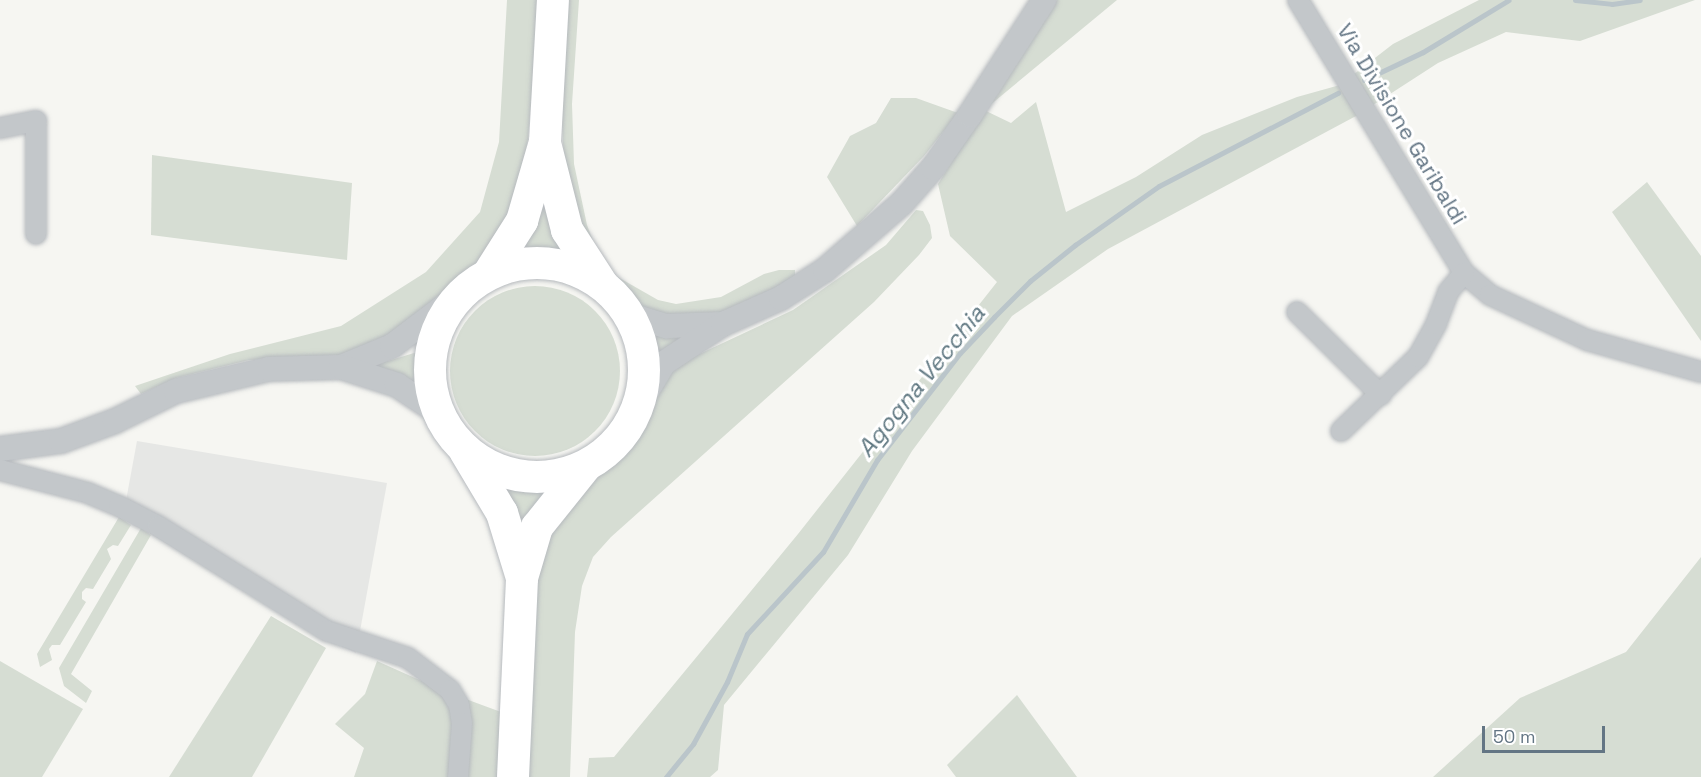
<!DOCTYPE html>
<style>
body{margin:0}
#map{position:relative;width:1701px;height:777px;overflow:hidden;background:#f6f6f2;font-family:"Space Grotesk",sans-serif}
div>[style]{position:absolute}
.built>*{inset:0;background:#e6e7e5}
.green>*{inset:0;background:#d6ddd3}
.round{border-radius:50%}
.stream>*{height:5px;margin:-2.5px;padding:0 2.5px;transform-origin:2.5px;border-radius:2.5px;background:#bac5ca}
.roads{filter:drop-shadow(0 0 2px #b6babe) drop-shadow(0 0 2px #b6babe)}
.minor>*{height:20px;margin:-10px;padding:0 10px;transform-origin:10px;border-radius:10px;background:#c3c7ca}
.tertiary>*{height:24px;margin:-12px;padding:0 12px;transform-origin:12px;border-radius:12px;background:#c3c7ca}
.primary>*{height:32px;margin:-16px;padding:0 16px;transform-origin:16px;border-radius:16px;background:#fff}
.primary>.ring{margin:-16px;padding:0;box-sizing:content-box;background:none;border:32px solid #fff;border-radius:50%}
span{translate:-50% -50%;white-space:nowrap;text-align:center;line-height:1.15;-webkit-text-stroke:6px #fff;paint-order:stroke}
.street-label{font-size:22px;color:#637584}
.water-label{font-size:24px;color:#5f7781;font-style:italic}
.scale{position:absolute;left:1482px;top:726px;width:123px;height:27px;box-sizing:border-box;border:3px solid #637584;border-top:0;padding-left:8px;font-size:18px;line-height:21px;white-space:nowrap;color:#637584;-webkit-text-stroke:4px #fff;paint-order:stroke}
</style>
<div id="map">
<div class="built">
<div style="clip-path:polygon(137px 441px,387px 483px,356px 653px,313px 633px,123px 517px)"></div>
</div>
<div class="green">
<div style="clip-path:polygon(507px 0,540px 0,528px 139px,517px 201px,495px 247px,445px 298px,361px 354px,249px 360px,176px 378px,141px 394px,135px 386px,230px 354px,341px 326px,426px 272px,480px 212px,499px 142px)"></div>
<div style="clip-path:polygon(569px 0,579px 0,572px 104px,574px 164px,587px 225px,595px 246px,616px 276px,658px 300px,676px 304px,721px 297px,764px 274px,779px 270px,795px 270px,795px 279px,724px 314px,678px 317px,648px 313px,612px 284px,565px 190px,562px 119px)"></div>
<div style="clip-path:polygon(1057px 0,1117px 0,984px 110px,1011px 123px,1036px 102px,1066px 212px,1136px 177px,1202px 135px,1297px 97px,1340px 85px,1393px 44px,1479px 0,1695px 0,1580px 41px,1506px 32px,1438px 63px,1356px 116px,1108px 249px,1012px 316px,912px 451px,848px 555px,724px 705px,718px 770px,710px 777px,587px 777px,589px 758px,614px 757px,798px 534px,997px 282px,950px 236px,938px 184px,984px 110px)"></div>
<div style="clip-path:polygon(891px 98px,916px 98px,958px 113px,924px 156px,857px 226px,827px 177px,850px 136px,876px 123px)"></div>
<div style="clip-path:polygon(152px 155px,352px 183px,347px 260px,151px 235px)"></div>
<div style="clip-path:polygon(1647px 182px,1701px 256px,1701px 341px,1612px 212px)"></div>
<div style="clip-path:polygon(543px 194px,564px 260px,529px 256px,512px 258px)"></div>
<div style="clip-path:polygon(916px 210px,923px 211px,930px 225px,932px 238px,919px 255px,874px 302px,611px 537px,593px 557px,582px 586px,575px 632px,570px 777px,526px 777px,537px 568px,545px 536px,584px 481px,624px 448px,670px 373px,693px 357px,793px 310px,886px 245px)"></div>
<div class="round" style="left:450px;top:286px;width:170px;height:170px"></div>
<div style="clip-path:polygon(640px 331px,657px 333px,686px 337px,649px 364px)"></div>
<div style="clip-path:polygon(414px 353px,421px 355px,419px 388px,376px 369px,378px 364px)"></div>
<div style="clip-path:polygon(502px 480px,517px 484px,551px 483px,522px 548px)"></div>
<div style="clip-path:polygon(119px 517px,131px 525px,118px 546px,113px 545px,107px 549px,111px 559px,93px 589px,86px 588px,82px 592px,82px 599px,86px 602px,60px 645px,52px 645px,49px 649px,52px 660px,40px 667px,37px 654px)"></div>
<div style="clip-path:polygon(141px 528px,151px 535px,71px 674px,92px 691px,86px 703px,64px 686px,59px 668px)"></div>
<div style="clip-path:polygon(1701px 557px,1701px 777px,1433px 777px,1520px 698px,1626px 652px)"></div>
<div style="clip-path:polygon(271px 616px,326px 648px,252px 777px,169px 777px)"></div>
<div style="clip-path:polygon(0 661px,83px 709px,42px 777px,0 777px)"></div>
<div style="clip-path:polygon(377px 661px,444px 691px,501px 712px,497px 777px,354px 777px,364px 748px,335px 724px,365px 694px)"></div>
<div style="clip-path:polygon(1017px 695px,1077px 777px,956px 777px,947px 765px)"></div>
</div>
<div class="stream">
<div style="left:1575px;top:0;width:37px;rotate:6deg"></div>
<div style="left:1612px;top:4px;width:28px;rotate:-8deg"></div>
<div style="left:1364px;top:80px;width:65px;rotate:-25.4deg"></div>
<div style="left:1423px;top:52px;width:100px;rotate:-31.2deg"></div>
<div style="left:666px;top:777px;width:43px;rotate:-50.7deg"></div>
<div style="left:693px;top:744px;width:71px;rotate:-61.3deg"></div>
<div style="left:727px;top:682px;width:52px;rotate:-67.4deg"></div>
<div style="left:747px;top:634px;width:112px;rotate:-47.2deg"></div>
<div style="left:823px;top:552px;width:107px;rotate:-59.6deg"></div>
<div style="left:877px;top:460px;width:135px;rotate:-52.2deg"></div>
<div style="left:960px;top:353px;width:50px;rotate:-46.6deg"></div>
<div style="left:994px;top:317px;width:51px;rotate:-45deg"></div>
<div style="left:1030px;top:281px;width:58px;rotate:-38.7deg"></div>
<div style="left:1075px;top:245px;width:103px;rotate:-35.1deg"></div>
<div style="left:1159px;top:186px;width:202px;rotate:-27.5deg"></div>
</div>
<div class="roads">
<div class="minor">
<div style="left:1298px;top:0;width:320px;rotate:58.7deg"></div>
<div style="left:1464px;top:273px;width:34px;rotate:40deg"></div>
<div style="left:1490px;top:295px;width:107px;rotate:24.9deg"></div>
<div style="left:1587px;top:340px;width:118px;rotate:15.7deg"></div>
<div style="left:0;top:128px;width:37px;rotate:-11deg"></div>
<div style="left:36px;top:121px;width:113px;rotate:90deg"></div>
<div style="left:1297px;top:312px;width:118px;rotate:44.7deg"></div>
<div style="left:1341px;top:431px;width:107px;rotate:-43.9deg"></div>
<div style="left:1418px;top:357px;width:38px;rotate:-61deg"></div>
<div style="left:1436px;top:324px;width:34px;rotate:-69deg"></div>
<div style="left:1448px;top:292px;width:25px;rotate:-50deg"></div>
<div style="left:0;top:470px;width:91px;rotate:14.6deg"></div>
<div style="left:88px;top:493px;width:34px;rotate:23deg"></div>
<div style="left:119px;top:506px;width:44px;rotate:27.1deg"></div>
<div style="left:158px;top:526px;width:199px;rotate:31.9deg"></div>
<div style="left:327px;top:631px;width:85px;rotate:18.4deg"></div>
<div style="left:408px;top:658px;width:53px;rotate:37.3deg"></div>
<div style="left:450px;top:690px;width:17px;rotate:59deg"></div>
<div style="left:459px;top:705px;width:18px;rotate:81deg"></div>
<div style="left:462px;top:723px;width:54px;rotate:94.2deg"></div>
</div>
<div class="tertiary">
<div style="left:630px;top:315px;width:39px;rotate:17deg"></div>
<div style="left:667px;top:326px;width:56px;rotate:-2deg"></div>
<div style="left:341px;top:367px;width:55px;rotate:-22.4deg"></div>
<div style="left:392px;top:346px;width:83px;rotate:-37.1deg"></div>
<div style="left:641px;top:401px;width:44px;rotate:-58.8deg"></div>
<div style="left:664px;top:363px;width:71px;rotate:-33.5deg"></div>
<div style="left:723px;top:324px;width:64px;rotate:-24.1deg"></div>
<div style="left:781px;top:298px;width:52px;rotate:-32.5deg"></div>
<div style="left:825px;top:270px;width:102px;rotate:-41deg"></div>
<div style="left:902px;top:203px;width:47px;rotate:-48.5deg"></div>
<div style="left:933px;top:168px;width:65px;rotate:-55.1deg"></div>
<div style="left:970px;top:115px;width:137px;rotate:-57.2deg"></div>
<div style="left:0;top:449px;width:62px;rotate:-7.5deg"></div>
<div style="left:61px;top:441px;width:58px;rotate:-20.3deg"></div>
<div style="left:115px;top:421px;width:68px;rotate:-26.2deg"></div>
<div style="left:176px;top:391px;width:96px;rotate:-13.3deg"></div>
<div style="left:269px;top:369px;width:72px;rotate:-1.6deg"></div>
<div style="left:341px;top:367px;width:59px;rotate:17.8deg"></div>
<div style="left:397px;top:385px;width:50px;rotate:33.7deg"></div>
</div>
<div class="primary">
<div style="left:545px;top:143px;width:90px;rotate:75.8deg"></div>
<div style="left:567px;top:230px;width:64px;rotate:57.1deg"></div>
<div class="ring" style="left:430px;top:263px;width:182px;height:182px"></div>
<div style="left:489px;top:273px;width:62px;rotate:-57.6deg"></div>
<div style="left:522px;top:221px;width:82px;rotate:-73.8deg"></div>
<div style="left:545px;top:142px;width:142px;rotate:-86.8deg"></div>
<div style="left:465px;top:451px;width:72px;rotate:59.2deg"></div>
<div style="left:502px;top:513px;width:68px;rotate:72.9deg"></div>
<div style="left:513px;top:777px;width:199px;rotate:-87.4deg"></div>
<div style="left:522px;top:578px;width:53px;rotate:-73.6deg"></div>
<div style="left:537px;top:527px;width:77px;rotate:-51.3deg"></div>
</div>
</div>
<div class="street-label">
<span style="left:1402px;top:124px;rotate:59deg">Via Divisione Garibaldi</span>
</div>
<div class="water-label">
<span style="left:921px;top:381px;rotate:-51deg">Agogna Vecchia</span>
</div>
<div class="scale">50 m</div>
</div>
